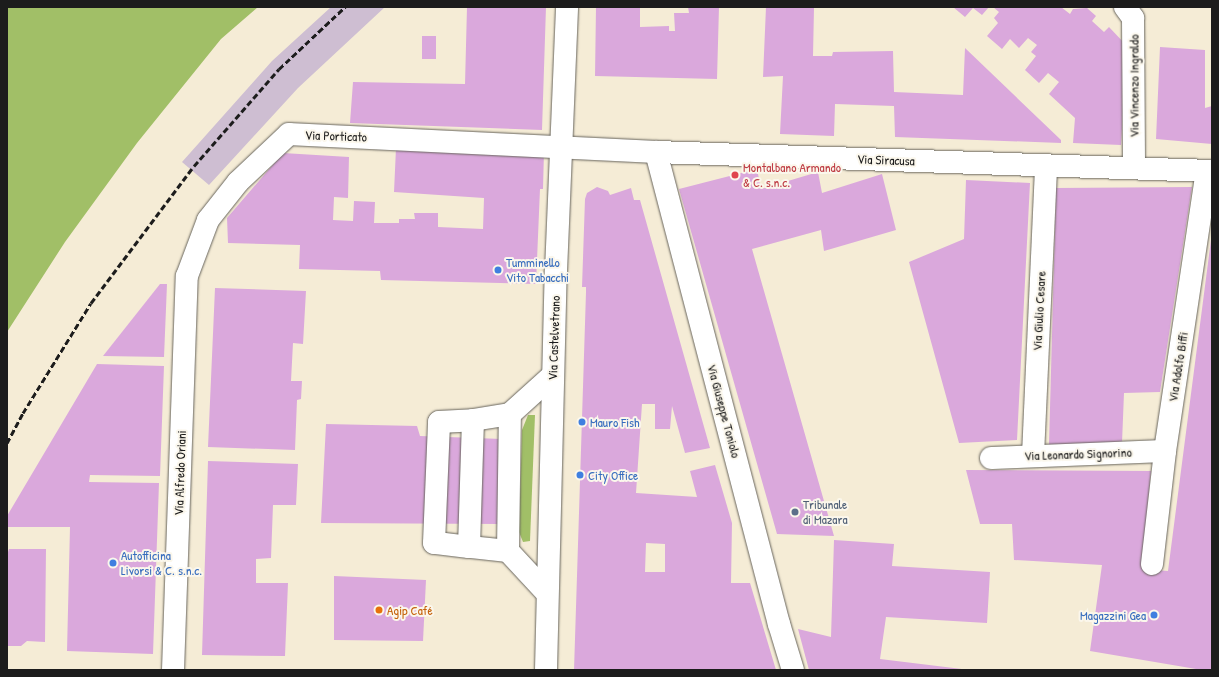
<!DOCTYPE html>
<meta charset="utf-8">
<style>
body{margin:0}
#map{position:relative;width:1219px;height:677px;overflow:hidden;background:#f5ecd6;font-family:"Patrick Hand",sans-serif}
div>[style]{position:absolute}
.industrial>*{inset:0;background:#cebed2}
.green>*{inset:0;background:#a1bf67}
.building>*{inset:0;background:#daa8dc}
.roads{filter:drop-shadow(0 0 1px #68655d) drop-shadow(0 0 1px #68655d)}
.minor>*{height:22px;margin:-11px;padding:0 11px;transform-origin:11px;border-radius:11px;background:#fff}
.major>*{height:22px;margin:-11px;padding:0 11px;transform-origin:11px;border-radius:11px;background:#fff}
.rail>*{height:3px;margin-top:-1.5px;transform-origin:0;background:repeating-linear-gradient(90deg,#1c1c1c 0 6px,transparent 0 9px)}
.dots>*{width:11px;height:11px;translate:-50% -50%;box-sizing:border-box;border:2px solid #fbf7ec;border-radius:50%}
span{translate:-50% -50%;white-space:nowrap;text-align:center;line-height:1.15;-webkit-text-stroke:4px #fbf7ec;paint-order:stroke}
.street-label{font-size:13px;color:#1c1c1c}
.health-label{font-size:13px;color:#be3a42}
.left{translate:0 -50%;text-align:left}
.shop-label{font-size:13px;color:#366cbe}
.right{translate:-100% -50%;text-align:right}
.service-label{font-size:13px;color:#4e5e75}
.food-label{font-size:13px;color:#c56008}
.frame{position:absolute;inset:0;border:8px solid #1c1c1c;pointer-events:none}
</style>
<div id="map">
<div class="industrial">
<div style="clip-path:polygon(331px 7px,385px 7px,298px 88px,209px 185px,182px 162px,272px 61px)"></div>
</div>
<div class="green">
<div style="clip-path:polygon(7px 7px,258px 7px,221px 39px,137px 143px,65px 242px,7px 332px)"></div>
<div style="clip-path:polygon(528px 415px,535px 415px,530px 541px,523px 542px,519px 532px,522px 430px)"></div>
</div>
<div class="building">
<div style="clip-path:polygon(467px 7px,546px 7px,542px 130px,350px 123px,353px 82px,465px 84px)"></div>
<div style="clip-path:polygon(596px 7px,640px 7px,640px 27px,669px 26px,669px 31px,675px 31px,674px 13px,689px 13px,688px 7px,719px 7px,717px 79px,595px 76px)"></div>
<div style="clip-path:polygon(766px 7px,814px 8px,813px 56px,832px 56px,833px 52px,893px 51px,894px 92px,963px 95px,965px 48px,1061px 140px,1061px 143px,895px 137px,894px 106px,835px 104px,834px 136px,780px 134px,783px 76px,763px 77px)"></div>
<div style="clip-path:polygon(953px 7px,989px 7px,982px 15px,973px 8px,965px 17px)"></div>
<div style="clip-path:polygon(993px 7px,1061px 7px,1070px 14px,1073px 9px,1087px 8px,1096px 16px,1092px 21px,1104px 32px,1109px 27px,1127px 46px,1121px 145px,1073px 143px,1075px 118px,1049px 94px,1059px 82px,1048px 73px,1039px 83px,1025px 70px,1036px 56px,1031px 52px,1037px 45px,1028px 38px,1019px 48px,1010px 39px,1002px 49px,987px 36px,998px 23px,994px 18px,999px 12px)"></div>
<div style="clip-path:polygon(422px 36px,436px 36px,436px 59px,422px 59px)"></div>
<div style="clip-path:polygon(1160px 47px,1205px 50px,1205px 108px,1212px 106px,1212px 144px,1156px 139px)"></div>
<div style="clip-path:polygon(396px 148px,544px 151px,543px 189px,540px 189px,536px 284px,381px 280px,380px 271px,299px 269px,300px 245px,228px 243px,227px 218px,283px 153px,349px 157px,348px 198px,334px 197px,333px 220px,353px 221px,354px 201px,375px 202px,374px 223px,399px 223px,399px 219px,415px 219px,414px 213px,438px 213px,438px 227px,483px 229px,484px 198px,394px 192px)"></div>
<div style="clip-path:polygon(757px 169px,761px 189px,818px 172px,822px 193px,882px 174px,896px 230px,824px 251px,821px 230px,752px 249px,834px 536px,777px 534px,679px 189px)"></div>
<div style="clip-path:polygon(966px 180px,1030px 183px,1017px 440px,959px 443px,909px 262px,964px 239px)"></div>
<div style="clip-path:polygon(evenodd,597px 187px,608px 191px,610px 195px,631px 188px,634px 200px,640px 200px,710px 448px,685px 453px,672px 406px,670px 429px,655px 429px,655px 404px,642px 404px,636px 493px,697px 497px,690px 471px,715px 465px,732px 523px,731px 583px,750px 583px,776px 670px,574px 670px,586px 292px,586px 287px,582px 287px,585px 199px,587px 193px,597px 187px,646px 543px,665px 544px,665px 572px,645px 572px,646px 543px)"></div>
<div style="clip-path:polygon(1192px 187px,1160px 392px,1124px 393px,1122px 443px,1049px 445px,1056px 188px)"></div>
<div style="clip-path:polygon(1212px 232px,1212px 670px,1202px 670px,1090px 651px,1102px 565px,1014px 560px,1012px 524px,980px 524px,966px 470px,1151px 471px,1142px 569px,1168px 571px)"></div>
<div style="clip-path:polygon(160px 284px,167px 284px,164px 357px,103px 356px)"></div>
<div style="clip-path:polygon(215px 288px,306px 291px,303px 344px,293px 343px,291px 381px,302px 381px,301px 399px,297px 400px,295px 450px,208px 447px)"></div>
<div style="clip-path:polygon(97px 364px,164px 366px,160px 476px,90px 475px,89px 482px,159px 483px,153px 654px,67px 651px,70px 527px,7px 527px,7px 516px)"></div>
<div style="clip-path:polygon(326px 424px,417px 426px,420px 436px,502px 439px,499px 524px,321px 523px)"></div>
<div style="clip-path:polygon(208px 461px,298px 464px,296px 505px,273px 505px,271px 558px,256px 559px,256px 583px,288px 583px,285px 656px,202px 655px)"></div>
<div style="clip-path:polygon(834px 540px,894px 544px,892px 566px,990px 572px,987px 623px,886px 617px,880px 659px,970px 670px,809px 670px,798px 629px,831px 637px)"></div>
<div style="clip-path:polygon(9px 549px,46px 549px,45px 642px,27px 641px,21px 646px,7px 646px,7px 555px)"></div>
<div style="clip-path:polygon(334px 576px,426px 580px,423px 641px,334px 640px)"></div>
</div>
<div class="roads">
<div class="minor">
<div style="left:1125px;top:7px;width:14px;rotate:54deg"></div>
<div style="left:1133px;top:18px;width:149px;rotate:89.6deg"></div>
<div style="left:656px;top:152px;width:488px;rotate:75.4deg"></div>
<div style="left:779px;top:624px;width:48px;rotate:73.1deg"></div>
<div style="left:1033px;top:455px;width:289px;rotate:-87.4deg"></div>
<div style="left:991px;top:458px;width:174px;rotate:-2.3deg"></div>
<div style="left:469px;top:547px;width:35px;rotate:-173deg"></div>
<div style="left:434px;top:543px;width:121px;rotate:-87.6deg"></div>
<div style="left:439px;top:422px;width:34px;rotate:-3deg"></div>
<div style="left:508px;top:551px;width:39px;rotate:-174deg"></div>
<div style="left:469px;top:547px;width:127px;rotate:-88.2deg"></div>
<div style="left:473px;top:420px;width:37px;rotate:-9deg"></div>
<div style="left:1152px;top:564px;width:114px;rotate:-83.4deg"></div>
<div style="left:1165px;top:451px;width:283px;rotate:-81.5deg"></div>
<div style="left:546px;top:592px;width:56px;rotate:-132.8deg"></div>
<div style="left:508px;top:551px;width:137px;rotate:-89.2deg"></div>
<div style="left:510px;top:414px;width:58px;rotate:-42.2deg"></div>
<div style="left:173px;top:670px;width:394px;rotate:-88deg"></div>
<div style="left:187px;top:276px;width:60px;rotate:-69.4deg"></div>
<div style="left:208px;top:220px;width:48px;rotate:-51.7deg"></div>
<div style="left:238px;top:182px;width:70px;rotate:-43.3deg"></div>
<div style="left:289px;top:134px;width:367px;rotate:2.8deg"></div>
<div style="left:656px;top:152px;width:556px;rotate:1.96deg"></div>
</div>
<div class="major">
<div style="left:546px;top:670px;width:399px;rotate:-88.6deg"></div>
<div style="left:556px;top:271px;width:264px;rotate:-87.6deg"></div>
</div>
</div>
<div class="rail">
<div style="left:7px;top:443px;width:34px;rotate:-62deg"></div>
<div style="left:23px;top:413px;width:129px;rotate:-58.3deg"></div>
<div style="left:91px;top:303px;width:171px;rotate:-53.1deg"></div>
<div style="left:194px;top:166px;width:129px;rotate:-48.8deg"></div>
<div style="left:279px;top:69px;width:91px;rotate:-43.2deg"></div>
</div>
<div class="dots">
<div style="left:735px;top:175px;background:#e0444e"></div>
<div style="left:498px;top:270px;background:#3f7fe0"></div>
<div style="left:582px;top:422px;background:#3f7fe0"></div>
<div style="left:580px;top:475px;background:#3f7fe0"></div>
<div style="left:795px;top:512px;background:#5c6f8a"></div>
<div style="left:113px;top:563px;background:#3f7fe0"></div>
<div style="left:379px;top:610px;background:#e8710a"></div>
<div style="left:1154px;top:615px;background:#3f7fe0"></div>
</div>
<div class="street-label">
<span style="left:1134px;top:86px;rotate:-90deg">Via Vincenzo Ingraldo</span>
<span style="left:336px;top:136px;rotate:2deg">Via Porticato</span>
<span style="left:886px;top:160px;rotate:2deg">Via Siracusa</span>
<span style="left:1039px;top:311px;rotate:-87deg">Via Giulio Cesare</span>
<span style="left:554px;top:338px;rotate:-88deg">Via Castelvetrano</span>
<span style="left:1178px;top:367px;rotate:-81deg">Via Adolfo Biffi</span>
<span style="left:724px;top:411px;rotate:75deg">Via Giuseppe Toniolo</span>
<span style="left:1078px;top:454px;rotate:-2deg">Via Leonardo Signorino</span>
<span style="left:180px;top:473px;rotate:-88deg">Via Alfredo Oriani</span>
</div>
<div class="health-label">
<span class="left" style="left:743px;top:175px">Montalbano Armando<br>&amp; C. s.n.c.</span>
</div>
<div class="shop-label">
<span class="left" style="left:506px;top:270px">Tumminello<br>Vito Tabacchi</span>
<span class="left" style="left:590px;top:422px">Mauro Fish</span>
<span class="left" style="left:588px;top:475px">City Office</span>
<span class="left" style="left:121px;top:563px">Autofficina<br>Livorsi &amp; C. s.n.c.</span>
<span class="right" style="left:1146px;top:615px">Magazzini Gea</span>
</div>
<div class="service-label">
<span class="left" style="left:803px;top:512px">Tribunale<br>di Mazara</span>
</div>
<div class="food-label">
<span class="left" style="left:387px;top:610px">Agip Café</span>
</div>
<div class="frame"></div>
</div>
